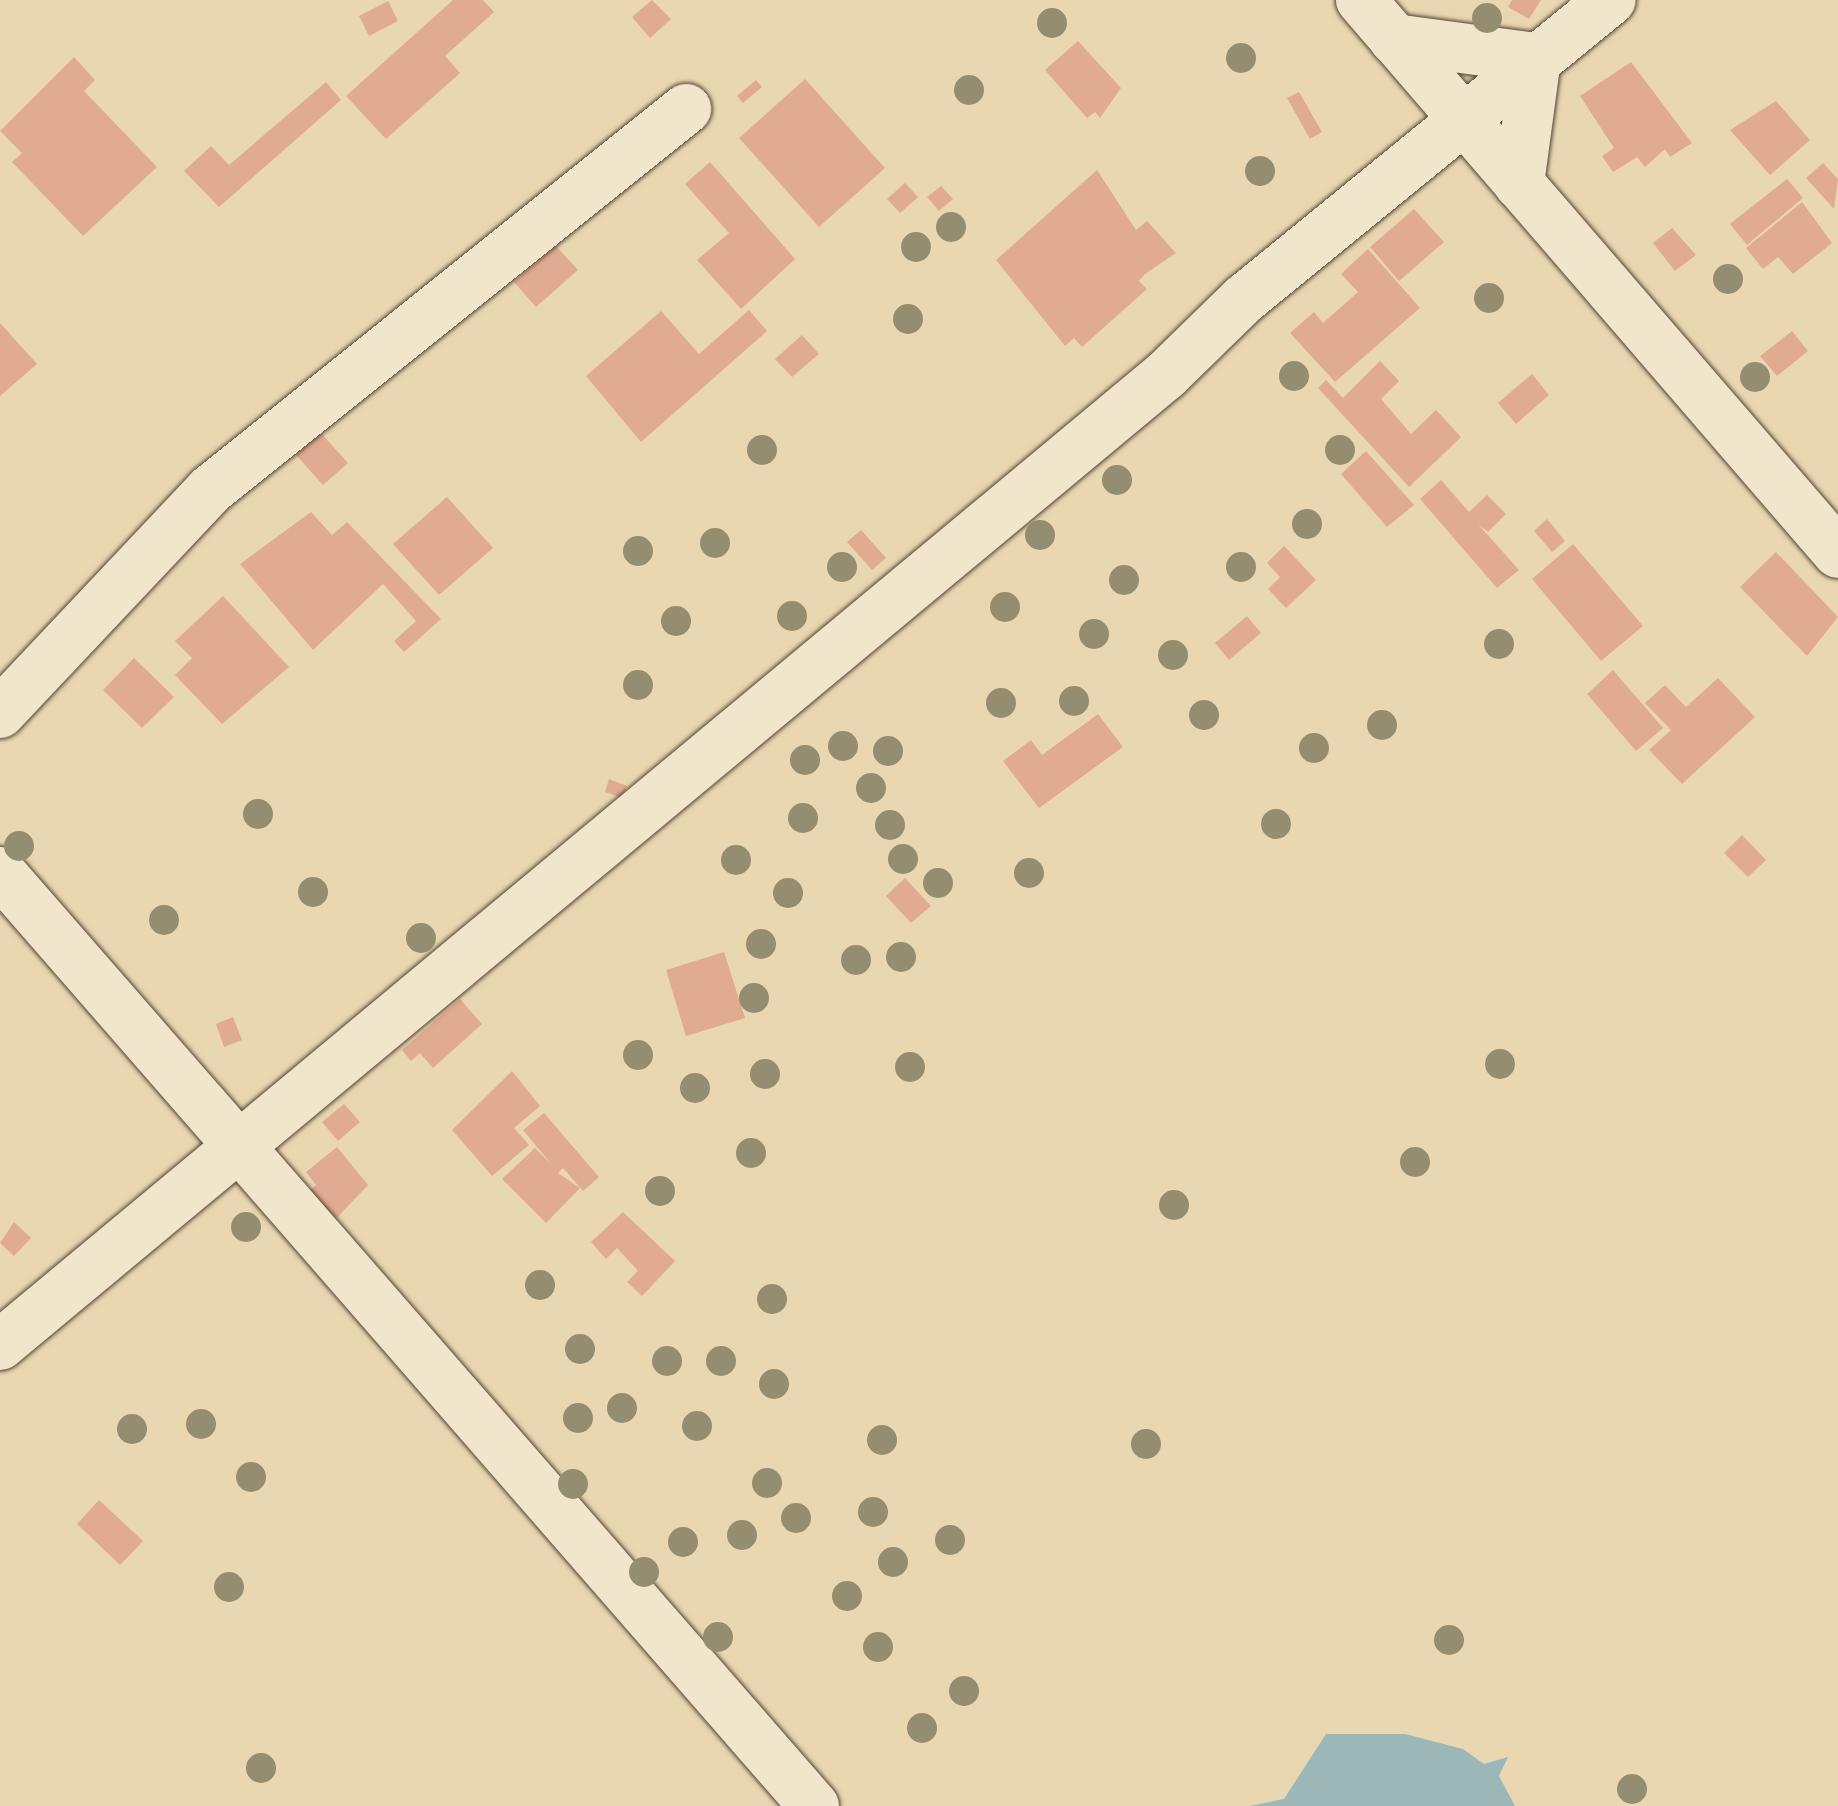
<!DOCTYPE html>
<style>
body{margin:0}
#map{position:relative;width:1838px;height:1806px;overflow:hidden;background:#e9d7b1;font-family:Cardo,serif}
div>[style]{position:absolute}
.water>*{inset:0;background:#9cb7b7}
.building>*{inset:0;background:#e1ab91}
.roads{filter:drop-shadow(0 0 2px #504534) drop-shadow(0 0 2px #504534)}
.minor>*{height:50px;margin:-25px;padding:0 25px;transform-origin:25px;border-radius:25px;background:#f1e5cc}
.trees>*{width:30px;height:30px;margin:-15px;border-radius:50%;background:#958d6f}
span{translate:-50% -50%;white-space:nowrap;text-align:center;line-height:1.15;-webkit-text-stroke:9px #f1e5cc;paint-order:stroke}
</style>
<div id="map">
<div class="water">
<div style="clip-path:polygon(1326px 1734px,1405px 1734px,1463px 1749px,1484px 1764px,1508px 1757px,1499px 1776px,1515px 1806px,1249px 1806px,1284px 1799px)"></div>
</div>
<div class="building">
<div style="clip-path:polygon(453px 0,483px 0,494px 12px,445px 56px,460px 73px,386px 139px,346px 96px)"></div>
<div style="clip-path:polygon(652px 0,671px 19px,650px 38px,632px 17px)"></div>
<div style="clip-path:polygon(1512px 0,1541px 0,1529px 19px,1508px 7px)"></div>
<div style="clip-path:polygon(388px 1px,398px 21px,369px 36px,359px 16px)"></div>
<div style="clip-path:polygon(1078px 41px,1121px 88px,1100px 118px,1095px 112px,1087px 118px,1045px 70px)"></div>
<div style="clip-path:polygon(74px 57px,95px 80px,84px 91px,157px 167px,83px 236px,12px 162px,22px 153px,0 131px)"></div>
<div style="clip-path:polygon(1631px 62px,1692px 143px,1670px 157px,1665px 149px,1645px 167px,1637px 157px,1613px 172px,1602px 156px,1614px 148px,1580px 96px)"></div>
<div style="clip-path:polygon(805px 79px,885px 168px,819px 227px,739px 138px)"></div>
<div style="clip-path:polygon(756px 80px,762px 87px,743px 103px,737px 96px)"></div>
<div style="clip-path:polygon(326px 82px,341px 100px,219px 207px,184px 171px,211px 146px,229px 165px)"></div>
<div style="clip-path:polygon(1299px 92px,1322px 132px,1310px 139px,1287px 98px)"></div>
<div style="clip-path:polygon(1776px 101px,1810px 140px,1770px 175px,1730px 130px)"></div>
<div style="clip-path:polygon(710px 162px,795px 259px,741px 309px,697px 260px,729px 233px,685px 184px)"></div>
<div style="clip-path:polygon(1823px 163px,1838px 179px,1834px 209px,1806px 178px)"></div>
<div style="clip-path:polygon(1097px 170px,1136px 230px,1147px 221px,1176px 253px,1145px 274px,1139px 281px,1147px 289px,1082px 347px,1074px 338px,1065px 346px,996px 260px)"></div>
<div style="clip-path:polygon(1787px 179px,1803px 198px,1747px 245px,1730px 224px)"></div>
<div style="clip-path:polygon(905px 183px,918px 197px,900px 213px,887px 199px)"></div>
<div style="clip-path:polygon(941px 186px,953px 199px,939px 211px,927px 197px)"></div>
<div style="clip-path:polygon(1802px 202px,1832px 243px,1793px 274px,1778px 257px,1763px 269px,1746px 248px)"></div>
<div style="clip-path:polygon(1414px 209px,1444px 242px,1399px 281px,1370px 247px)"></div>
<div style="clip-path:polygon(1672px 228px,1696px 255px,1675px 271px,1653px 243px)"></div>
<div style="clip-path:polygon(556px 246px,578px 270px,536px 307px,514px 282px)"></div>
<div style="clip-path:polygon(1368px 249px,1420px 308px,1335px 382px,1290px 333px,1314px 312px,1323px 323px,1358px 292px,1341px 274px)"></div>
<div style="clip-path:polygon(749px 310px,767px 331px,641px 442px,586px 376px,661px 311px,699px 354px)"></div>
<div style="clip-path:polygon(0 323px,37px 364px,0 396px)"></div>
<div style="clip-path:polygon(1792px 331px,1808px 351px,1777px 376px,1760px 356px)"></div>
<div style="clip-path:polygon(802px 335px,819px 354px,792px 377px,775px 359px)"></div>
<div style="clip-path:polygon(1380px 361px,1399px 381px,1381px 399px,1411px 434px,1436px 410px,1461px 437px,1409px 487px,1318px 388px,1326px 380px,1343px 398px)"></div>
<div style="clip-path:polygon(1532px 374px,1549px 395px,1516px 424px,1498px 403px)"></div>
<div style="clip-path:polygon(321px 433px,348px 463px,323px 485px,296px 455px)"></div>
<div style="clip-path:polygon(1366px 451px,1414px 505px,1387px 527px,1341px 474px)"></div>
<div style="clip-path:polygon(1441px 480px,1469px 512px,1487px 495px,1506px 514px,1488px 532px,1478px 524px,1519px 570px,1497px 588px,1420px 499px)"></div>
<div style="clip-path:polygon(447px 497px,493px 548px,439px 595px,393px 544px)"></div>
<div style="clip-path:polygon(311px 512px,332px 535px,347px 522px,441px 619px,404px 652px,394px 641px,416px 621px,383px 584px,313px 650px,240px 564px)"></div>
<div style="clip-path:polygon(1547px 519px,1565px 541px,1552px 552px,1534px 531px)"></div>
<div style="clip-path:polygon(861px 530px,886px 558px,872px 570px,847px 542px)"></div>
<div style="clip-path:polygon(1573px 544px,1643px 626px,1601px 661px,1532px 579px)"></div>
<div style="clip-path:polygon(1284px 546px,1316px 580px,1286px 608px,1268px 589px,1280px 577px,1267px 563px)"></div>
<div style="clip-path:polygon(1776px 552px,1838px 617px,1807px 656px,1740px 587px)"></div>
<div style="clip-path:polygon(223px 596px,289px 667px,222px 724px,175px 675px,192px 658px,175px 641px)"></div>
<div style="clip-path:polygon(1247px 616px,1261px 633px,1229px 660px,1215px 643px)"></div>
<div style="clip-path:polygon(134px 658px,174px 697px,142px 728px,103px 690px)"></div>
<div style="clip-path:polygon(1613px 670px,1663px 728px,1636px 751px,1587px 694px)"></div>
<div style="clip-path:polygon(1718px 678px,1755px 717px,1682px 784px,1649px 750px,1671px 730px,1645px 703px,1665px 685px,1686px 707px)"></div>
<div style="clip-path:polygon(1098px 714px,1123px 747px,1039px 808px,1003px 761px,1031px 740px,1042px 755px)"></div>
<div style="clip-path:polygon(609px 779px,627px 786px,623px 798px,605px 792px)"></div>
<div style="clip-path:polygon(1742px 835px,1766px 860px,1748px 877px,1724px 853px)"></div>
<div style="clip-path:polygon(905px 878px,931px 906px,911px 923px,886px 896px)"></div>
<div style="clip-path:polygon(724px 952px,745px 1018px,686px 1036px,666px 970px)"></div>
<div style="clip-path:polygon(460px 999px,482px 1024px,433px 1068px,420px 1053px,411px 1061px,402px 1050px)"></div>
<div style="clip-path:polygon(233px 1017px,242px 1040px,224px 1047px,216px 1024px)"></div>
<div style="clip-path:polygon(512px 1071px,540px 1106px,514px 1128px,529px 1145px,492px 1176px,452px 1130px)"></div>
<div style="clip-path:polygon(344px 1104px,360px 1122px,338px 1141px,322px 1122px)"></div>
<div style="clip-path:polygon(544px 1113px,599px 1177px,583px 1191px,563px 1168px,558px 1173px,580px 1188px,546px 1223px,502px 1179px,535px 1148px,552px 1165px,523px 1130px)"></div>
<div style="clip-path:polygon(337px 1147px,368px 1185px,327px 1228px,301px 1199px,316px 1185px,306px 1172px)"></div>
<div style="clip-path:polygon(623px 1212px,675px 1261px,642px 1296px,627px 1282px,638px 1271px,617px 1248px,606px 1259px,591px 1242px)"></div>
<div style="clip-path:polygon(14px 1222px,31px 1238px,14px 1256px,0 1243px)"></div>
<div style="clip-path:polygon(99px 1500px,143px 1541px,120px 1565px,77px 1524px)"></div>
</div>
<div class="roads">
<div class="minor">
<div style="left:1361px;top:0;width:730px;rotate:49.22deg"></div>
<div style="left:1394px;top:39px;width:143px;rotate:7.6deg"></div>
<div style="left:1519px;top:184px;width:127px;rotate:-82.3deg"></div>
<div style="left:0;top:713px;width:306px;rotate:-46.7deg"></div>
<div style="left:210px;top:490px;width:610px;rotate:-38.67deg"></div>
<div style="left:0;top:872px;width:1239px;rotate:48.93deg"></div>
<div style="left:0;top:1345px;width:1517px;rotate:-39.76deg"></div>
<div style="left:1166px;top:375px;width:109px;rotate:-44.3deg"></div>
<div style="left:1244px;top:299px;width:473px;rotate:-39.2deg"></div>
</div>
</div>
<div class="trees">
<div style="left:1487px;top:18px"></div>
<div style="left:1052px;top:23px"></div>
<div style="left:1241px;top:58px"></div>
<div style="left:969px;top:90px"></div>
<div style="left:1260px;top:171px"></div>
<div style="left:951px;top:227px"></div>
<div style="left:916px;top:247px"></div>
<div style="left:1728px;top:279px"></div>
<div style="left:1489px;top:298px"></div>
<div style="left:908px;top:319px"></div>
<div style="left:1294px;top:376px"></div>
<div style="left:1755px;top:377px"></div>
<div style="left:762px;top:450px"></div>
<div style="left:1340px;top:450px"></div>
<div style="left:1117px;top:480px"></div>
<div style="left:1307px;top:524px"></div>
<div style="left:1040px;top:535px"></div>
<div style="left:715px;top:543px"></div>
<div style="left:638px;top:551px"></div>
<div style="left:842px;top:567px"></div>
<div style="left:1241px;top:567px"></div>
<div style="left:1124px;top:580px"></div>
<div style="left:1005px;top:607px"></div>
<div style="left:792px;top:616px"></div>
<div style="left:676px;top:621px"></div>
<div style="left:1094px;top:634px"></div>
<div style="left:1499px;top:644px"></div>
<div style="left:1173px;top:655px"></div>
<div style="left:638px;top:685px"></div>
<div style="left:1074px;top:701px"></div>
<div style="left:1001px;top:703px"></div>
<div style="left:1204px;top:715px"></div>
<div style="left:1382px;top:725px"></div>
<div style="left:843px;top:746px"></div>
<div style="left:1314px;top:748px"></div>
<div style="left:888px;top:751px"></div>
<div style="left:805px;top:760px"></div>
<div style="left:871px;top:788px"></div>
<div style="left:258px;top:814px"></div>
<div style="left:803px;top:818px"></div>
<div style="left:1276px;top:824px"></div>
<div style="left:890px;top:825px"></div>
<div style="left:19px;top:846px"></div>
<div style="left:903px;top:859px"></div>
<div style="left:736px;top:860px"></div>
<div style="left:1029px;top:873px"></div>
<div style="left:938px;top:883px"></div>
<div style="left:313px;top:892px"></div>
<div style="left:788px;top:893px"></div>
<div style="left:164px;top:920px"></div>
<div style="left:421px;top:938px"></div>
<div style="left:761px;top:944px"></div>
<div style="left:901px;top:957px"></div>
<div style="left:856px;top:960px"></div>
<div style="left:754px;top:998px"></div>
<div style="left:638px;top:1055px"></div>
<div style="left:1500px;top:1064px"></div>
<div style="left:910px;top:1067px"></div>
<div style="left:765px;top:1074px"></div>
<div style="left:695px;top:1088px"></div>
<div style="left:751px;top:1153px"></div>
<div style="left:1415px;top:1162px"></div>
<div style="left:660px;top:1191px"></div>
<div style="left:1174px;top:1205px"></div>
<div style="left:246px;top:1227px"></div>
<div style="left:540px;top:1285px"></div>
<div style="left:772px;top:1299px"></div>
<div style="left:580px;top:1349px"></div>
<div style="left:667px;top:1361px"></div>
<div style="left:721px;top:1361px"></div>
<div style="left:774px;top:1384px"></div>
<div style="left:622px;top:1408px"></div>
<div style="left:578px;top:1418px"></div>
<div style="left:201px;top:1424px"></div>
<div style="left:697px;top:1426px"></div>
<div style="left:132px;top:1429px"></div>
<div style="left:882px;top:1440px"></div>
<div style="left:1146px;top:1444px"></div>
<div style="left:251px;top:1477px"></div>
<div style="left:767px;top:1483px"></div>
<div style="left:573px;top:1484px"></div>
<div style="left:873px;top:1512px"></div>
<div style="left:796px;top:1518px"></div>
<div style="left:742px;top:1535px"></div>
<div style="left:950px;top:1540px"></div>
<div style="left:683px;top:1542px"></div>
<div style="left:893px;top:1562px"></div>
<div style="left:644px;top:1572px"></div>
<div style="left:229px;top:1587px"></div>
<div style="left:847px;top:1596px"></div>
<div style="left:718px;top:1637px"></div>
<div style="left:1449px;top:1640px"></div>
<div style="left:878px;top:1647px"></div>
<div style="left:964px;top:1691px"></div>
<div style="left:922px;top:1728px"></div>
<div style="left:261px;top:1768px"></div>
<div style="left:1632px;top:1789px"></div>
</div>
</div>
